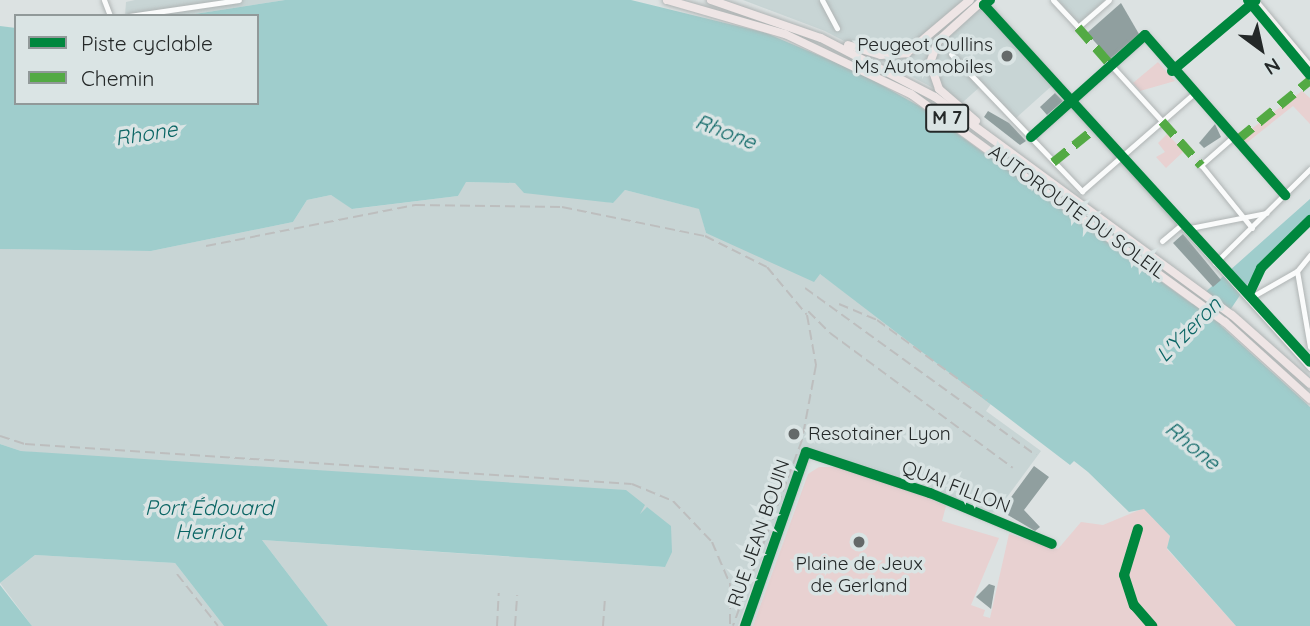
<!DOCTYPE html>
<meta charset="utf-8">
<style>
body{margin:0}
#map{position:relative;width:1310px;height:626px;overflow:hidden;background:#dce2e2;font-family:Quicksand,sans-serif}
div>[style]{position:absolute}
.built>*{inset:0;background:#c8d5d5}
.green>*{inset:0;background:#e8d1d1}
.water>*{inset:0;background:#9fcdcc}
.building>*{inset:0;background:#909f9f}
.roads{filter:drop-shadow(0 0 2px #afb4b4) drop-shadow(0 0 2px #afb4b4)}
.minor>*{height:5px;margin:-2.5px;padding:0 2.5px;transform-origin:2.5px;border-radius:2.5px;background:#fafbfb}
.major>*{height:7px;margin:-3.5px;padding:0 3.5px;transform-origin:3.5px;border-radius:3.5px;background:#f2efef}
.highway>*{height:8px;margin:-4px;padding:0 4px;transform-origin:4px;border-radius:4px;background:#eee5e5}
.rail>*{height:2px;margin-top:-1px;transform-origin:0;background:repeating-linear-gradient(90deg,#bdbebe 0 10px,transparent 0 15px)}
.quiet>*{height:9px;margin-top:-4.5px;transform-origin:0;background:repeating-linear-gradient(90deg,#53aa44 0 18px,transparent 0 27px)}
.cycleway>*{height:10px;margin:-5px;padding:0 5px;transform-origin:5px;border-radius:5px;background:#00873e}
.dots>*{width:19px;height:19px;translate:-50% -50%;box-sizing:border-box;border:4px solid #dae4e4;border-radius:50%}
span{translate:-50% -50%;white-space:nowrap;text-align:center;line-height:1.15;-webkit-text-stroke:7px #dae4e4;paint-order:stroke}
.shield-label span{padding:2px 5px;background:#dae4e4;border:2px solid;border-radius:5px;-webkit-text-stroke-width:0}
.shield-label{font-size:18px;color:#242828;font-weight:700}
.poi-label{font-size:19px;color:#242828}
.right{translate:-100% -50%;text-align:right}
.left{translate:0 -50%;text-align:left}
.street-label{font-size:19px;color:#242828}
.water-label{font-size:21px;color:#0a6564;font-style:italic}
.legend{position:absolute;left:14px;top:14px;width:245px;height:91px;box-sizing:border-box;background:#dae4e4;border:2px solid #919999;margin:0;padding:9px 12px;list-style:none;font-size:21px;color:#242828}
.legend li{display:flex;align-items:center;gap:14px;height:35px}
.legend b{width:35px;border:2px solid #919999}
.north{position:absolute;left:1226px;top:14px;width:70px;height:70px;-webkit-text-stroke:5px #dae4e4;paint-order:stroke;rotate:147deg;font-size:19px;font-weight:700;line-height:28px;text-align:center;color:#242828}
.north::after{content:'';display:block;margin:auto;width:24px;height:32px;background:#242828;clip-path:polygon(50% 0,100% 100%,50% 72%,0 100%)}
</style>
<div id="map">
<div class="built">
<div style="clip-path:polygon(135px 0,285px 0,182px 16px,125px 16px,126px 2px)"></div>
<div style="clip-path:polygon(743px 0,980px 0,1055px 83px,1015px 119px,983px 84px,962px 103px,825px 31px)"></div>
<div style="clip-path:polygon(1058px 0,1105px 0,1078px 24px)"></div>
<div style="clip-path:polygon(465px 182px,515px 183px,612px 203px,625px 190px,700px 209px,706px 233px,820px 274px,993px 401px,986px 411px,1041px 451px,996px 512px,983px 514px,932px 489px,802px 449px,738px 626px,328px 626px,262px 540px,664px 567px,669px 542px,638px 513px,21px 451px,0 444px,0 249px,151px 251px,293px 222px,307px 200px,331px 195px,353px 209px,458px 196px)"></div>
<div style="clip-path:polygon(35px 555px,175px 563px,224px 626px,32px 626px,0 583px)"></div>
</div>
<div class="green">
<div style="clip-path:polygon(1158px 62px,1175px 81px,1140px 91px,1133px 83px)"></div>
<div style="clip-path:polygon(1302px 91px,1310px 98px,1310px 124px,1293px 106px,1244px 145px,1239px 138px)"></div>
<div style="clip-path:polygon(1167px 134px,1184px 151px,1166px 168px,1156px 157px,1165px 152px,1158px 143px)"></div>
<div style="clip-path:polygon(819px 467px,838px 467px,929px 498px,946px 506px,942px 521px,999px 538px,971px 605px,985px 610px,983px 616px,990px 618px,1009px 534px,1058px 549px,1081px 522px,1103px 525px,1144px 508px,1170px 536px,1167px 549px,1236px 626px,753px 626px,808px 474px)"></div>
</div>
<div class="water">
<div style="clip-path:polygon(285px 0,631px 0,766px 33px,860px 73px,919px 106px,1192px 304px,1310px 199px,1310px 216px,1261px 264px,1220px 325px,1310px 407px,1310px 626px,1236px 626px,1167px 548px,1170px 536px,1144px 509px,1129px 512px,1088px 472px,1074px 461px,1070px 465px,820px 274px,814px 282px,706px 233px,699px 209px,625px 190px,613px 203px,524px 193px,515px 183px,466px 182px,458px 196px,352px 209px,331px 195px,307px 200px,293px 222px,151px 251px,0 249px,0 26px,16px 28px,16px 103px,257px 103px,257px 16px,182px 16px)"></div>
<div style="clip-path:polygon(0 444px,21px 451px,626px 490px,645px 505px,640px 514px,647px 507px,671px 526px,672px 552px,665px 567px,262px 540px,328px 626px,224px 626px,175px 563px,35px 555px,0 583px)"></div>
<div style="clip-path:polygon(0 585px,32px 626px,0 626px)"></div>
</div>
<div class="building">
<div style="clip-path:polygon(1121px 3px,1139px 34px,1110px 59px,1087px 33px)"></div>
<div style="clip-path:polygon(1055px 93px,1063px 101px,1047px 115px,1040px 107px)"></div>
<div style="clip-path:polygon(988px 111px,1009px 123px,1026px 141px,1020px 145px,984px 117px)"></div>
<div style="clip-path:polygon(1215px 124px,1221px 137px,1204px 148px,1199px 143px)"></div>
<div style="clip-path:polygon(1183px 234px,1221px 280px,1213px 287px,1173px 243px)"></div>
<div style="clip-path:polygon(1034px 466px,1049px 477px,1024px 510px,1040px 527px,1035px 531px,1001px 511px)"></div>
<div style="clip-path:polygon(989px 584px,995px 586px,991px 609px,976px 597px)"></div>
</div>
<div class="roads">
<div class="minor">
<div style="left:104px;top:0;width:17px;rotate:69deg"></div>
<div style="left:822px;top:0;width:32px;rotate:62deg"></div>
<div style="left:1053px;top:0;width:37px;rotate:47deg"></div>
<div style="left:1078px;top:27px;width:41px;rotate:-41.1deg"></div>
<div style="left:129px;top:16px;width:111px;rotate:-8.3deg"></div>
<div style="left:951px;top:54px;width:190px;rotate:46.3deg"></div>
<div style="left:1082px;top:191px;width:147px;rotate:-41.1deg"></div>
<div style="left:1111px;top:65px;width:76px;rotate:47.7deg"></div>
<div style="left:1031px;top:137px;width:153px;rotate:-41.8deg"></div>
<div style="left:1145px;top:35px;width:213px;rotate:48.8deg"></div>
<div style="left:1233px;top:137px;width:43px;rotate:138.8deg"></div>
<div style="left:1201px;top:165px;width:81px;rotate:51deg"></div>
<div style="left:1185px;top:229px;width:83px;rotate:-11.2deg"></div>
<div style="left:1162px;top:241px;width:25px;rotate:-40deg"></div>
<div style="left:1310px;top:255px;width:21px;rotate:129deg"></div>
<div style="left:1297px;top:271px;width:77px;rotate:80.3deg"></div>
<div style="left:1215px;top:263px;width:134px;rotate:-44.7deg"></div>
<div style="left:1248px;top:299px;width:56px;rotate:-29.7deg"></div>
<div style="left:745px;top:626px;width:184px;rotate:-70.7deg"></div>
<div style="left:806px;top:452px;width:131px;rotate:18.3deg"></div>
<div style="left:930px;top:493px;width:132px;rotate:22.7deg"></div>
</div>
<div class="major">
<div style="left:980px;top:0;width:494px;rotate:48deg"></div>
<div style="left:1254px;top:0;width:87px;rotate:50.1deg"></div>
</div>
<div class="highway">
<div style="left:667px;top:0;width:123px;rotate:16.1deg"></div>
<div style="left:785px;top:34px;width:140px;rotate:25.5deg"></div>
<div style="left:911px;top:94px;width:388px;rotate:36deg"></div>
<div style="left:1225px;top:322px;width:115px;rotate:42.2deg"></div>
<div style="left:711px;top:0;width:116px;rotate:19.1deg"></div>
<div style="left:821px;top:38px;width:128px;rotate:27.4deg"></div>
<div style="left:935px;top:97px;width:368px;rotate:36.3deg"></div>
<div style="left:1232px;top:315px;width:104px;rotate:41.5deg"></div>
<div style="left:848px;top:45px;width:34px;rotate:17deg"></div>
<div style="left:881px;top:55px;width:26px;rotate:-4deg"></div>
<div style="left:907px;top:53px;width:82px;rotate:-40.1deg"></div>
<div style="left:976px;top:121px;width:49px;rotate:-139.1deg"></div>
<div style="left:939px;top:89px;width:28px;rotate:-109deg"></div>
<div style="left:930px;top:63px;width:23px;rotate:-70deg"></div>
<div style="left:938px;top:41px;width:58px;rotate:-42.2deg"></div>
</div>
</div>
<div class="rail">
<div style="left:206px;top:246px;width:213px;rotate:-11.1deg"></div>
<div style="left:415px;top:205px;width:147px;rotate:0.8deg"></div>
<div style="left:562px;top:207px;width:146px;rotate:11.5deg"></div>
<div style="left:705px;top:236px;width:69px;rotate:26.6deg"></div>
<div style="left:767px;top:267px;width:62px;rotate:50.2deg"></div>
<div style="left:807px;top:315px;width:51px;rotate:79.8deg"></div>
<div style="left:816px;top:365px;width:76px;rotate:100.6deg"></div>
<div style="left:802px;top:440px;width:198px;rotate:110.4deg"></div>
<div style="left:805px;top:288px;width:285px;rotate:35.9deg"></div>
<div style="left:839px;top:304px;width:41px;rotate:22.8deg"></div>
<div style="left:877px;top:320px;width:136px;rotate:36deg"></div>
<div style="left:808px;top:311px;width:31px;rotate:45deg"></div>
<div style="left:830px;top:333px;width:227px;rotate:36.4deg"></div>
<div style="left:0;top:436px;width:26px;rotate:18deg"></div>
<div style="left:25px;top:444px;width:608px;rotate:3.77deg"></div>
<div style="left:632px;top:484px;width:44px;rotate:22.5deg"></div>
<div style="left:673px;top:501px;width:57px;rotate:46.4deg"></div>
<div style="left:712px;top:542px;width:46px;rotate:66.8deg"></div>
<div style="left:730px;top:584px;width:42px;rotate:90deg"></div>
<div style="left:177px;top:574px;width:66px;rotate:51.7deg"></div>
<div style="left:497px;top:626px;width:33px;rotate:-87deg"></div>
<div style="left:515px;top:626px;width:31px;rotate:-86deg"></div>
<div style="left:603px;top:626px;width:26px;rotate:-86deg"></div>
</div>
<div class="quiet">
<div style="left:1078px;top:27px;width:50px;rotate:49deg"></div>
<div style="left:1162px;top:121px;width:59px;rotate:48.4deg"></div>
<div style="left:1238px;top:139px;width:93px;rotate:-39.3deg"></div>
<div style="left:1053px;top:162px;width:54px;rotate:-39deg"></div>
</div>
<div class="cycleway">
<div style="left:990px;top:0;width:8px;rotate:140deg"></div>
<div style="left:984px;top:5px;width:483px;rotate:47.6deg"></div>
<div style="left:1248px;top:0;width:97px;rotate:50.4deg"></div>
<div style="left:1172px;top:71px;width:109px;rotate:-40.1deg"></div>
<div style="left:1031px;top:137px;width:153px;rotate:-41.8deg"></div>
<div style="left:1145px;top:35px;width:213px;rotate:48.8deg"></div>
<div style="left:1250px;top:292px;width:26px;rotate:-65deg"></div>
<div style="left:1261px;top:268px;width:69px;rotate:-44.4deg"></div>
<div style="left:1138px;top:529px;width:48px;rotate:106.9deg"></div>
<div style="left:1124px;top:575px;width:32px;rotate:72deg"></div>
<div style="left:1134px;top:605px;width:28px;rotate:49deg"></div>
<div style="left:745px;top:626px;width:184px;rotate:-70.7deg"></div>
<div style="left:806px;top:452px;width:131px;rotate:18.3deg"></div>
<div style="left:930px;top:493px;width:132px;rotate:22.7deg"></div>
</div>
<div class="dots">
<div style="left:1007px;top:56px;background:#646969"></div>
<div style="left:794px;top:434px;background:#646969"></div>
<div style="left:859px;top:542px;background:#646969"></div>
</div>
<div class="shield-label">
<span style="left:947px;top:118px">M 7</span>
</div>
<div class="poi-label">
<span class="right" style="left:993px;top:56px">Peugeot Oullins<br>Ms Automobiles</span>
<span class="left" style="left:808px;top:434px">Resotainer Lyon</span>
<span style="left:859px;top:575px">Plaine de Jeux<br>de Gerland</span>
</div>
<div class="street-label">
<span style="left:1077px;top:212px;rotate:36deg">AUTOROUTE DU SOLEIL</span>
<span style="left:956px;top:487px;rotate:21deg">QUAI FILLON</span>
<span style="left:759px;top:533px;rotate:-71deg">RUE JEAN BOUIN</span>
</div>
<div class="water-label">
<span style="left:726px;top:131px;rotate:21deg">Rhone</span>
<span style="left:146px;top:133px;rotate:-9deg">Rhone</span>
<span style="left:1188px;top:329px;rotate:-45deg">L'Yzeron</span>
<span style="left:1193px;top:445px;rotate:39deg">Rhone</span>
<span style="left:209px;top:519px">Port Édouard<br>Herriot</span>
</div>
<ul class="legend">
<li><b style="height:9px;background:#00873e"></b>Piste cyclable</li>
<li><b style="height:9px;background:#53aa44"></b>Chemin</li>
</ul>
<div class="north">N</div>
</div>
